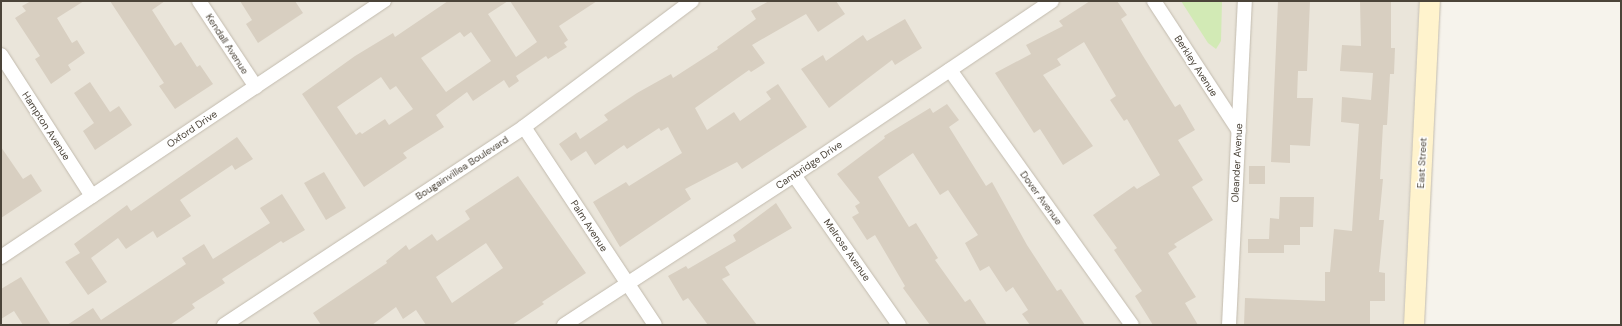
<!DOCTYPE html>
<style>
body{margin:0}
#map{position:relative;width:1622px;height:326px;overflow:hidden;background:#f6f3ec;font-family:"DM Sans",sans-serif}
div>[style]{position:absolute}
.residential>*{inset:0;background:#eae5da}
.green>*{inset:0;background:#d2eab5}
.building>*{inset:0;background:#d8cfc1}
.roads{filter:drop-shadow(0 0 1px #c2bbae) drop-shadow(0 0 1px #c2bbae)}
.minor>*{height:14px;margin:-7px;padding:0 7px;transform-origin:7px;border-radius:7px;background:#fff}
.secondary>*{height:20px;margin:-10px;padding:0 10px;transform-origin:10px;border-radius:10px;background:#fff3cd}
span{translate:-50% -50%;white-space:nowrap;text-align:center;line-height:1.15;-webkit-text-stroke:3px #fff;paint-order:stroke}
.street-label{font-size:10px;color:#4b4439}
.frame{position:absolute;inset:0;border:2px solid #4b4439;pointer-events:none}
</style>
<div id="map">
<div class="residential">
<div style="clip-path:polygon(1px 1px,1419px 1px,1403px 325px,1px 325px)"></div>
</div>
<div class="green">
<div style="clip-path:polygon(1181px 1px,1222px 1px,1221px 41px,1216px 49px,1208px 43px)"></div>
</div>
<div class="building">
<div style="clip-path:polygon(31px 1px,84px 1px,57px 18px,72px 43px,77px 40px,85px 53px,68px 65px,71px 70px,51px 84px,35px 59px,40px 56px,15px 18px,26px 11px,22px 6px)"></div>
<div style="clip-path:polygon(110px 1px,165px 1px,152px 10px,175px 46px,181px 42px,197px 67px,200px 65px,213px 84px,175px 109px,159px 86px,164px 83px)"></div>
<div style="clip-path:polygon(240px 1px,295px 1px,303px 13px,258px 43px,246px 24px,252px 20px)"></div>
<div style="clip-path:polygon(evenodd,448px 1px,508px 1px,488px 14px,516px 57px,537px 42px,510px 1px,597px 1px,559px 26px,568px 40px,564px 43px,567px 47px,548px 59px,546px 56px,516px 76px,519px 81px,509px 88px,504px 80px,473px 101px,467px 92px,436px 115px,444px 127px,403px 153px,407px 158px,364px 187px,302px 94px,355px 56px,393px 33px,395px 37px,448px 1px,460px 32px,464px 37px,471px 32px,491px 61px,446px 92px,421px 58px,460px 32px,448px 1px,381px 77px,390px 90px,396px 86px,413px 109px,389px 125px,385px 119px,362px 134px,360px 132px,356px 135px,337px 107px,381px 77px)"></div>
<div style="clip-path:polygon(769px 1px,836px 1px,845px 14px,818px 32px,806px 14px,752px 45px,765px 63px,751px 72px,749px 70px,695px 108px,707px 130px,734px 112px,740px 121px,771px 99px,766px 92px,778px 84px,807px 127px,742px 169px,737px 162px,685px 189px,691px 199px,620px 247px,593px 202px,626px 182px,629px 186px,682px 153px,668px 127px,661px 131px,659px 128px,627px 149px,624px 145px,595px 165px,586px 151px,571px 161px,559px 144px,576px 132px,580px 139px,608px 120px,604px 115px,637px 93px,671px 74px,673px 78px,718px 49px,717px 47px,756px 19px,751px 11px)"></div>
<div style="clip-path:polygon(1090px 1px,1117px 1px,1127px 15px,1121px 19px,1143px 56px,1175px 107px,1180px 104px,1195px 130px,1178px 140px,1203px 180px,1192px 187px,1213px 220px,1174px 244px,1177px 247px,1168px 253px,1196px 297px,1185px 303px,1198px 325px,1153px 325px,1135px 296px,1142px 291px,1114px 250px,1117px 248px,1093px 215px,1134px 186px,1137px 189px,1160px 175px,1127px 119px,1124px 121px,1110px 100px,1116px 96px,1084px 42px,1057px 59px,1061px 65px,1043px 75px,1093px 146px,1063px 165px,1040px 129px,1034px 133px,995px 73px,1031px 54px,1026px 45px,1063px 26px,1059px 21px)"></div>
<div style="clip-path:polygon(1278px 1px,1310px 1px,1307px 71px,1298px 71px,1297px 98px,1313px 98px,1310px 146px,1290px 145px,1290px 163px,1271px 162px)"></div>
<div style="clip-path:polygon(1360px 1px,1391px 1px,1391px 48px,1395px 48px,1394px 74px,1390px 74px,1387px 125px,1383px 125px,1380px 179px,1383px 179px,1379px 220px,1384px 220px,1379px 272px,1385px 273px,1385px 301px,1370px 301px,1370px 325px,1244px 325px,1245px 298px,1325px 301px,1325px 272px,1330px 272px,1334px 229px,1352px 231px,1359px 124px,1341px 122px,1342px 97px,1371px 100px,1373px 73px,1340px 71px,1342px 45px,1361px 46px)"></div>
<div style="clip-path:polygon(905px 19px,922px 48px,895px 65px,892px 60px,829px 108px,801px 69px,823px 55px,826px 61px,863px 35px,867px 41px)"></div>
<div style="clip-path:polygon(90px 82px,110px 112px,119px 106px,132px 125px,95px 150px,83px 131px,94px 123px,74px 93px)"></div>
<div style="clip-path:polygon(947px 104px,959px 120px,949px 127px,986px 186px,992px 182px,1027px 245px,1057px 291px,1061px 289px,1085px 325px,1030px 325px,1022px 314px,1028px 310px,1013px 287px,1006px 292px,989px 266px,980px 271px,965px 243px,978px 235px,948px 190px,940px 195px,913px 153px,878px 177px,909px 227px,916px 223px,938px 258px,935px 260px,965px 302px,970px 299px,987px 325px,930px 325px,903px 288px,905px 286px,875px 235px,867px 240px,852px 217px,859px 213px,855px 206px,860px 203px,837px 174px,885px 138px,884px 136px,930px 108px,933px 113px)"></div>
<div style="clip-path:polygon(237px 137px,253px 159px,235px 170px,232px 165px,180px 200px,191px 216px,157px 238px,153px 231px,126px 249px,118px 238px,91px 258px,107px 282px,88px 295px,65px 262px,80px 253px,74px 244px,127px 205px,131px 211px)"></div>
<div style="clip-path:polygon(1px 147px,23px 179px,31px 174px,42px 191px,1px 218px)"></div>
<div style="clip-path:polygon(1249px 166px,1265px 166px,1265px 184px,1249px 184px)"></div>
<div style="clip-path:polygon(324px 172px,346px 208px,326px 220px,304px 183px)"></div>
<div style="clip-path:polygon(evenodd,518px 176px,586px 273px,542px 302px,544px 304px,512px 325px,426px 325px,416px 310px,403px 319px,396px 307px,372px 325px,321px 325px,313px 313px,387px 263px,386px 261px,406px 245px,409px 250px,432px 234px,437px 241px,470px 219px,465px 211px,518px 176px,486px 243px,503px 268px,452px 303px,436px 277px,486px 243px)"></div>
<div style="clip-path:polygon(282px 194px,305px 230px,283px 243px,281px 241px,222px 279px,225px 283px,192px 304px,195px 308px,170px 325px,67px 325px,93px 308px,101px 320px,186px 264px,182px 258px,204px 244px,213px 259px,270px 223px,260px 208px)"></div>
<div style="clip-path:polygon(1280px 197px,1314px 197px,1313px 227px,1300px 227px,1300px 245px,1284px 245px,1284px 253px,1248px 253px,1248px 239px,1269px 239px,1270px 218px,1279px 219px)"></div>
<div style="clip-path:polygon(776px 203px,792px 228px,725px 267px,730px 275px,722px 279px,757px 325px,708px 325px,688px 298px,683px 301px,668px 276px,686px 266px,688px 269px,736px 241px,733px 235px)"></div>
<div style="clip-path:polygon(21px 277px,51px 325px,23px 325px,14px 311px,1px 319px,1px 289px)"></div>
</div>
<div class="roads">
<div class="minor">
<div style="left:199px;top:1px;width:103px;rotate:56.5deg"></div>
<div style="left:1154px;top:1px;width:155px;rotate:56.8deg"></div>
<div style="left:1px;top:55px;width:168px;rotate:57.2deg"></div>
<div style="left:950px;top:70px;width:313px;rotate:54.5deg"></div>
<div style="left:524px;top:127px;width:237px;rotate:56.5deg"></div>
<div style="left:794px;top:175px;width:183px;rotate:55deg"></div>
<div style="left:1px;top:257px;width:461px;rotate:-33.8deg"></div>
<div style="left:224px;top:325px;width:359px;rotate:-33.4deg"></div>
<div style="left:524px;top:127px;width:210px;rotate:-36.9deg"></div>
<div style="left:564px;top:325px;width:275px;rotate:-33.1deg"></div>
<div style="left:794px;top:175px;width:311px;rotate:-34deg"></div>
<div style="left:1229px;top:325px;width:324px;rotate:-87.2deg"></div>
</div>
<div class="secondary">
<div style="left:1414px;top:325px;width:324px;rotate:-87.2deg"></div>
</div>
</div>
<div class="street-label">
<span style="left:227px;top:44px;rotate:57deg">Kendall Avenue</span>
<span style="left:1196px;top:66px;rotate:57deg">Berkley Avenue</span>
<span style="left:46px;top:126px;rotate:57deg">Hampton Avenue</span>
<span style="left:192px;top:129px;rotate:-34deg">Oxford Drive</span>
<span style="left:1237px;top:163px;rotate:-87deg">Oleander Avenue</span>
<span style="left:1422px;top:163px;rotate:-87deg">East Street</span>
<span style="left:809px;top:165px;rotate:-34deg">Cambridge Drive</span>
<span style="left:462px;top:168px;rotate:-33deg">Bougainvillea Boulevard</span>
<span style="left:1041px;top:198px;rotate:54deg">Dover Avenue</span>
<span style="left:589px;top:226px;rotate:57deg">Palm Avenue</span>
<span style="left:847px;top:250px;rotate:55deg">Melrose Avenue</span>
</div>
<div class="frame"></div>
</div>
